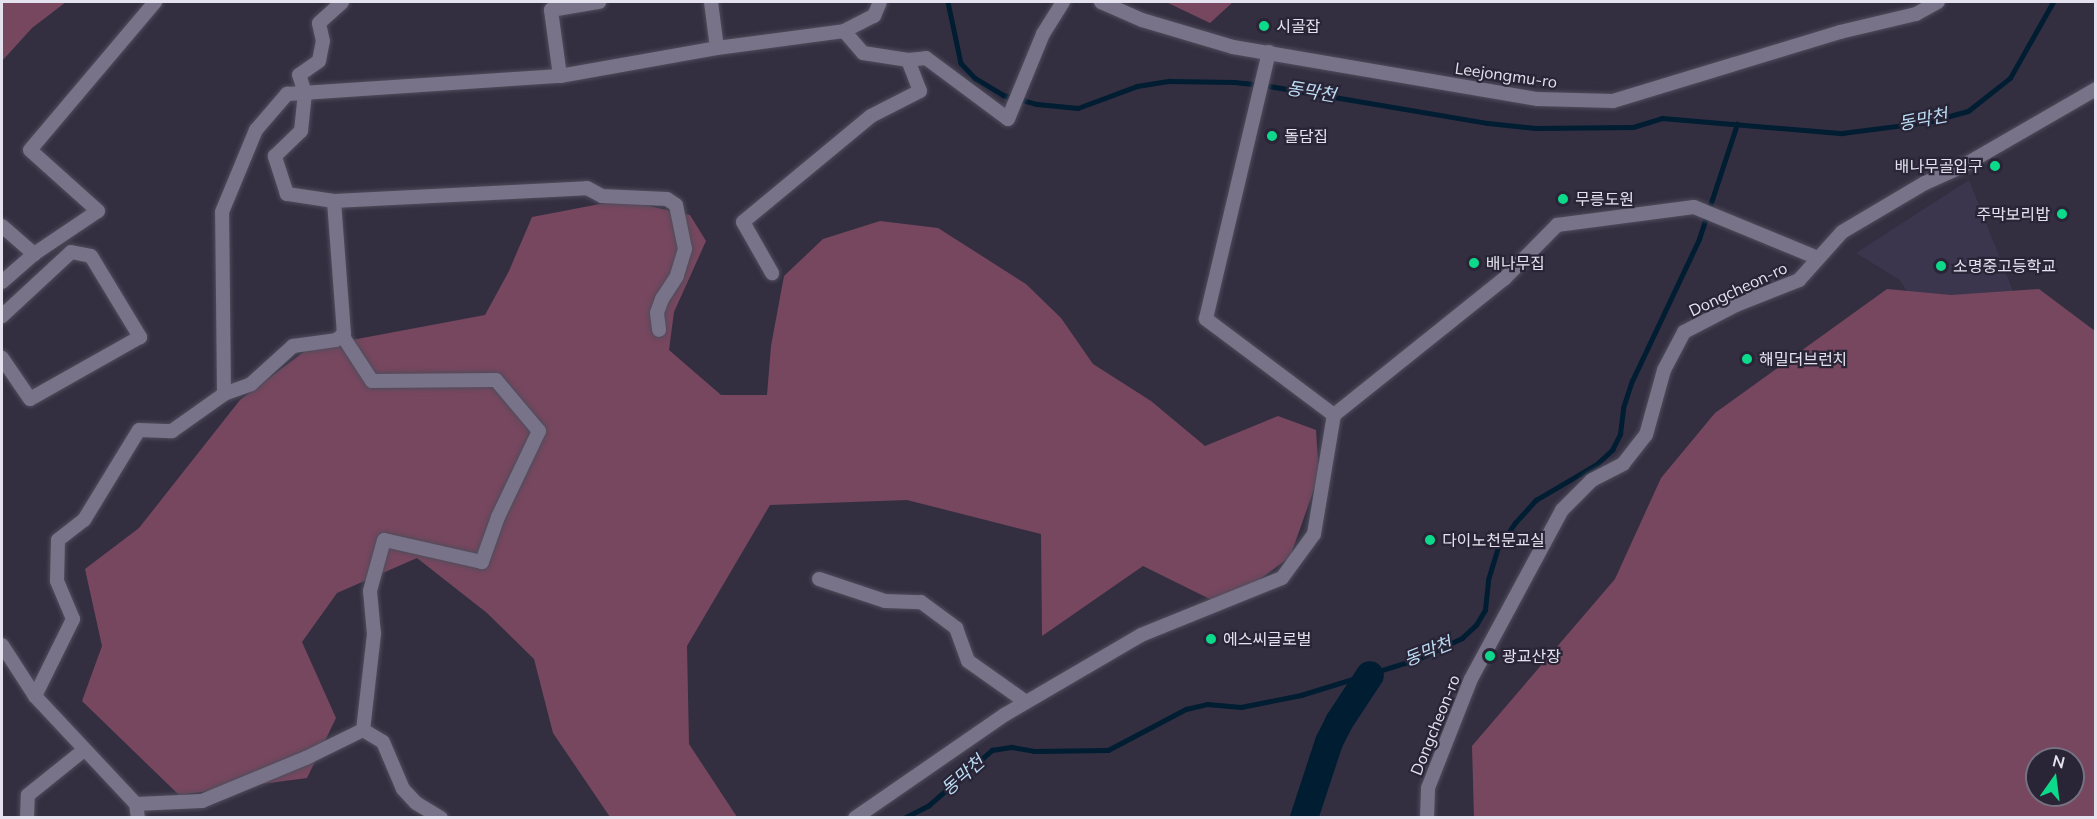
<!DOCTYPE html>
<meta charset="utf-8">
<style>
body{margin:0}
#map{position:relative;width:2097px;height:819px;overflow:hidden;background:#332f41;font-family:Mulish,"Noto Sans KR",sans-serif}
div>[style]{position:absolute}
.built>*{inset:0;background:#3b364e}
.green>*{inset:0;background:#77475f}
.stream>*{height:4.5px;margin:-2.25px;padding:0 2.25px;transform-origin:2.25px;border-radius:2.25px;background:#001d32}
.river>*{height:28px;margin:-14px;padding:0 14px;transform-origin:14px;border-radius:14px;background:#001d32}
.roads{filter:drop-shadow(0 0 2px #4f4c5b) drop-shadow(0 0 2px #4f4c5b)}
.minor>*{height:14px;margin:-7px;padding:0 7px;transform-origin:7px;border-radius:7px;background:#787388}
.dots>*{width:16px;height:16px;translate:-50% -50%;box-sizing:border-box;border:3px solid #292537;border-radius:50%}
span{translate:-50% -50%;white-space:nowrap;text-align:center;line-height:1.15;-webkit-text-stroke:4.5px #292537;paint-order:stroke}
.poi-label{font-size:16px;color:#e4e2ee}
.left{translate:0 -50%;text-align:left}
.right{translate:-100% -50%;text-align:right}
.street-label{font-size:16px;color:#e4e2ee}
.water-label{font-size:18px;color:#bbdcf4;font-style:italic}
.frame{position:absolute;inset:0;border:3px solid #e4e2ee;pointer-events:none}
.north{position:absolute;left:2025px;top:747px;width:60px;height:60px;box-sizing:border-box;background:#292537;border:2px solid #747180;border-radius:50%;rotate:14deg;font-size:16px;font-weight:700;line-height:24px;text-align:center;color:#e4e2ee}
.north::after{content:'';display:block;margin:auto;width:21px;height:27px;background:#0dd98a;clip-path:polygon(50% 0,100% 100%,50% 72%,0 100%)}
</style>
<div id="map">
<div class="built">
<div style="clip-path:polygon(1969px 180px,2017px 301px,1929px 326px,1900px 280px,1856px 253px)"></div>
</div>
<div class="green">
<div style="clip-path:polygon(2px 2px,66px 2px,32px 28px,2px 61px)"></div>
<div style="clip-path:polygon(1166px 2px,1233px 2px,1210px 23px)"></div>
<div style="clip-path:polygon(621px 200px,690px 215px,706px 241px,674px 312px,669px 350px,721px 395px,767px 395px,771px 346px,784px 276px,823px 239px,880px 221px,938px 228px,1026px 284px,1061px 318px,1093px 364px,1151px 401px,1205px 446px,1278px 416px,1316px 430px,1319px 475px,1290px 557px,1224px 606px,1143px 566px,1042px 636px,1041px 534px,907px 500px,770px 505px,687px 646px,689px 744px,737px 817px,610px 817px,553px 733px,534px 659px,487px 613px,417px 558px,337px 593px,302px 642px,336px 718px,307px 778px,179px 795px,82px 701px,102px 646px,85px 569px,139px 528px,240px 400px,309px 348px,485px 315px,509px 271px,532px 217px)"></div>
<div style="clip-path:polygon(evenodd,1887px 289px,1951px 295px,2039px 289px,2095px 331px,2095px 817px,1474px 817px,1472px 746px,1615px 579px,1661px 478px,1715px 413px,1887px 289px,2037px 759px,2073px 759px,2073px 795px,2037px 795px,2037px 759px)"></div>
</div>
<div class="stream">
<div style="left:948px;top:2px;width:62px;rotate:78deg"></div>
<div style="left:961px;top:63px;width:21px;rotate:47deg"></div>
<div style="left:975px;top:78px;width:33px;rotate:31deg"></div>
<div style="left:1003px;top:95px;width:35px;rotate:15deg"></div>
<div style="left:1037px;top:104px;width:41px;rotate:5.6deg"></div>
<div style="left:1078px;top:108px;width:63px;rotate:-20.4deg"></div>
<div style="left:1137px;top:86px;width:33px;rotate:-9deg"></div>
<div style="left:1170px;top:81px;width:64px;rotate:0.9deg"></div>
<div style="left:1234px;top:82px;width:29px;rotate:6deg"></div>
<div style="left:1263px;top:85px;width:228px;rotate:9.6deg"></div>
<div style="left:1488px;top:123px;width:47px;rotate:6.1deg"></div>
<div style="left:1535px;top:128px;width:98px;rotate:-0.6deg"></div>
<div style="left:1633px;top:127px;width:30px;rotate:-17deg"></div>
<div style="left:1662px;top:118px;width:181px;rotate:4.8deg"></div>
<div style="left:1842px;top:133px;width:87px;rotate:-7.3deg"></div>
<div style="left:1928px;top:122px;width:41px;rotate:-15.4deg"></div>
<div style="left:1968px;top:111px;width:53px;rotate:-38.2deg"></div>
<div style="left:2010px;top:78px;width:87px;rotate:-60.5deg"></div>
<div style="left:904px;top:818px;width:27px;rotate:-27deg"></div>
<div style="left:928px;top:806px;width:85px;rotate:-41.2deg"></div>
<div style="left:992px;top:750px;width:20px;rotate:-9deg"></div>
<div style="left:1012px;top:747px;width:22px;rotate:10deg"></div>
<div style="left:1034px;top:751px;width:74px;rotate:-0.8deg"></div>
<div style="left:1108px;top:750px;width:88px;rotate:-27.7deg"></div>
<div style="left:1186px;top:709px;width:22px;rotate:-13deg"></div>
<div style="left:1207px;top:704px;width:34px;rotate:5deg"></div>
<div style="left:1241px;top:707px;width:61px;rotate:-11.3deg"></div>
<div style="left:1301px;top:695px;width:122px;rotate:-17.1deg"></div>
<div style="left:1418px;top:659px;width:49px;rotate:-25.5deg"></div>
<div style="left:1462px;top:638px;width:19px;rotate:-43deg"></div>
<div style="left:1476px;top:625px;width:17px;rotate:-59deg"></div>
<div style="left:1485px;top:610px;width:30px;rotate:-84deg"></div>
<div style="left:1488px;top:580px;width:34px;rotate:-73deg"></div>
<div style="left:1498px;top:548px;width:30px;rotate:-56deg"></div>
<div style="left:1515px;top:523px;width:31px;rotate:-48deg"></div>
<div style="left:1536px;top:500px;width:71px;rotate:-30.5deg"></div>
<div style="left:1597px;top:464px;width:21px;rotate:-43deg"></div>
<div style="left:1612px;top:450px;width:18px;rotate:-63deg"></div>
<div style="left:1620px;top:434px;width:26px;rotate:-83deg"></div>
<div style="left:1623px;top:408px;width:28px;rotate:-72deg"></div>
<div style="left:1632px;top:381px;width:157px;rotate:-64.7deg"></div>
<div style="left:1699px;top:239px;width:121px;rotate:-71.7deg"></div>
</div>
<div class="river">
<div style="left:1304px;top:818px;width:80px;rotate:-71.8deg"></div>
<div style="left:1329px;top:742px;width:22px;rotate:-63deg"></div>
<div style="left:1339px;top:722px;width:56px;rotate:-56.6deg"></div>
</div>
<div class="roads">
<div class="minor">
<div style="left:711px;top:2px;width:46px;rotate:82.6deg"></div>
<div style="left:1101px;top:2px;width:45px;rotate:23.7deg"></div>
<div style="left:1142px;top:20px;width:95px;rotate:16.5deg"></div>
<div style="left:1233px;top:47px;width:309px;rotate:9.7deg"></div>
<div style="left:1538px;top:99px;width:75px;rotate:1.5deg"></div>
<div style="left:1613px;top:101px;width:237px;rotate:-16.9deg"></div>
<div style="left:1840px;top:32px;width:78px;rotate:-13.3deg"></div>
<div style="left:1916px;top:14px;width:25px;rotate:-29deg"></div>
<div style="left:844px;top:31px;width:34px;rotate:-27deg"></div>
<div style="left:874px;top:16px;width:15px;rotate:-67deg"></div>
<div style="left:1269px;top:52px;width:274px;rotate:103.3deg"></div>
<div style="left:1206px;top:319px;width:160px;rotate:36.9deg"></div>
<div style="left:908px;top:60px;width:18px;rotate:-6deg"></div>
<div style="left:926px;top:58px;width:102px;rotate:36.6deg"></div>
<div style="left:1008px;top:119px;width:92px;rotate:-67.6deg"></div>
<div style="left:1043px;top:34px;width:38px;rotate:-58deg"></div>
<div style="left:560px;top:76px;width:67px;rotate:-97.8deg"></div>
<div style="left:551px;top:10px;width:49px;rotate:-9.5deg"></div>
<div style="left:334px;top:201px;width:48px;rotate:-171.5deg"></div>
<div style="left:287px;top:194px;width:40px;rotate:-108deg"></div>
<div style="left:275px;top:156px;width:36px;rotate:-44deg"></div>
<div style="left:301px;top:131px;width:38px;rotate:-84deg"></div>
<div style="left:305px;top:93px;width:19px;rotate:-108deg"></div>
<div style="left:299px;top:75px;width:24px;rotate:-35deg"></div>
<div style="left:319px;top:61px;width:20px;rotate:-79deg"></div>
<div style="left:323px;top:41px;width:18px;rotate:-103deg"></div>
<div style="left:319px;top:23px;width:31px;rotate:-42deg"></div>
<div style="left:2px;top:226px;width:43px;rotate:41.2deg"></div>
<div style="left:34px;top:254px;width:77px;rotate:-33.9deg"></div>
<div style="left:98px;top:211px;width:91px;rotate:-138.1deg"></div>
<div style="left:30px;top:150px;width:194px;rotate:-49.8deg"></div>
<div style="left:2px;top:282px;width:43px;rotate:-41.2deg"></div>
<div style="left:2px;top:316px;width:94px;rotate:-42.8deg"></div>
<div style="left:71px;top:252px;width:20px;rotate:11deg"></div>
<div style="left:91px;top:256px;width:95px;rotate:58.8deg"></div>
<div style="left:140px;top:337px;width:126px;rotate:150.6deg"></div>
<div style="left:30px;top:399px;width:50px;rotate:-124.3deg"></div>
<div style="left:342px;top:335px;width:55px;rotate:56.9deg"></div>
<div style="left:372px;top:381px;width:124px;rotate:-0.5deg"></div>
<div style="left:496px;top:380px;width:67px;rotate:49.9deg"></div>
<div style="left:539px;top:431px;width:95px;rotate:115.5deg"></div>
<div style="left:498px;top:517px;width:48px;rotate:109.6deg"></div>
<div style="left:482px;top:562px;width:100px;rotate:-167.3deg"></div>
<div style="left:384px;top:540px;width:53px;rotate:105.4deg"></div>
<div style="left:370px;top:591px;width:43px;rotate:84.7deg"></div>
<div style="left:374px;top:634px;width:97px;rotate:96.5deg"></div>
<div style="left:224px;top:394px;width:29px;rotate:-20deg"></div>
<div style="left:251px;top:384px;width:57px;rotate:-42.1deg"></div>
<div style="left:293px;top:346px;width:43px;rotate:-7.9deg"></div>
<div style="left:336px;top:340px;width:10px;rotate:-37deg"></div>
<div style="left:344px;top:334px;width:133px;rotate:-94.3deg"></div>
<div style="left:334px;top:201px;width:253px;rotate:-2.9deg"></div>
<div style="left:587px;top:188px;width:17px;rotate:28deg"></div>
<div style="left:602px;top:196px;width:65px;rotate:2.6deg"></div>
<div style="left:667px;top:199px;width:11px;rotate:34deg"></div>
<div style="left:676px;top:205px;width:45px;rotate:78.4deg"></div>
<div style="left:685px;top:249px;width:28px;rotate:107deg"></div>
<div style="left:677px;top:276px;width:27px;rotate:123deg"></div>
<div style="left:662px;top:299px;width:15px;rotate:110deg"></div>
<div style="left:657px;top:313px;width:17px;rotate:83deg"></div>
<div style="left:819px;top:579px;width:70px;rotate:18.4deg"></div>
<div style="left:885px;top:601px;width:36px;rotate:2deg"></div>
<div style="left:921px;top:602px;width:44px;rotate:36.6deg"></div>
<div style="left:956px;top:628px;width:35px;rotate:70deg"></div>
<div style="left:968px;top:661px;width:71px;rotate:35.3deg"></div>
<div style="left:2px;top:645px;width:61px;rotate:57.1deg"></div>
<div style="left:136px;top:804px;width:66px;rotate:-2.6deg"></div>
<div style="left:202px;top:801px;width:113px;rotate:-22.5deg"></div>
<div style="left:306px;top:758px;width:64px;rotate:-26.2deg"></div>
<div style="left:363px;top:730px;width:23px;rotate:31deg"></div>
<div style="left:383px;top:742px;width:51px;rotate:66.9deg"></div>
<div style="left:403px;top:789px;width:19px;rotate:47deg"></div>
<div style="left:416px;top:803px;width:29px;rotate:31deg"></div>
<div style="left:27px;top:818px;width:23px;rotate:-88deg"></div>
<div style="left:28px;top:795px;width:72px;rotate:-38.8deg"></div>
<div style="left:138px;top:818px;width:14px;rotate:-98deg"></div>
<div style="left:136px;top:804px;width:148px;rotate:-133.1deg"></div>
<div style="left:35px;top:696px;width:86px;rotate:-63.7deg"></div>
<div style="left:73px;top:619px;width:41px;rotate:-112.8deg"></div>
<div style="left:57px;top:581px;width:41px;rotate:-88.6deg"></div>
<div style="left:58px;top:540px;width:33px;rotate:-38deg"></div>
<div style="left:84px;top:520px;width:105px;rotate:-58.6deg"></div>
<div style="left:139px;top:430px;width:33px;rotate:2deg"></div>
<div style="left:172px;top:431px;width:64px;rotate:-35.4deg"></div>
<div style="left:224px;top:394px;width:182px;rotate:-90.6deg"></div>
<div style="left:222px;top:212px;width:89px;rotate:-67.5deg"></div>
<div style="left:256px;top:130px;width:48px;rotate:-49.3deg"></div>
<div style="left:287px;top:94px;width:274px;rotate:-3.8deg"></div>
<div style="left:560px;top:76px;width:159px;rotate:-10.1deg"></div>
<div style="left:717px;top:48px;width:128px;rotate:-7.6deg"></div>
<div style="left:844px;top:31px;width:29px;rotate:49deg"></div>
<div style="left:863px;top:53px;width:46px;rotate:8.8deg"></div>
<div style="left:908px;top:60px;width:33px;rotate:69deg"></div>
<div style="left:920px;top:91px;width:55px;rotate:153deg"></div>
<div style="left:871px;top:116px;width:166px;rotate:140.4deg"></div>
<div style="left:743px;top:222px;width:59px;rotate:60.4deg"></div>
<div style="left:855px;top:818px;width:183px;rotate:-34.6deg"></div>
<div style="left:1006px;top:714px;width:156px;rotate:-30.3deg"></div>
<div style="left:1141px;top:635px;width:152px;rotate:-22deg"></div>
<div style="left:1282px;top:578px;width:54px;rotate:-54deg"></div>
<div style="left:1314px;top:534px;width:121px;rotate:-80.5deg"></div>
<div style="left:1334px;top:415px;width:218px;rotate:-38.7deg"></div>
<div style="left:1504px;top:279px;width:76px;rotate:-45.5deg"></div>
<div style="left:1557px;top:225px;width:138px;rotate:-7.5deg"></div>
<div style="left:1694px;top:207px;width:134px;rotate:22.4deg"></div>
<div style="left:1427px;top:818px;width:30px;rotate:-88deg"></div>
<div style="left:1428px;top:788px;width:117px;rotate:-68.5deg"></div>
<div style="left:1471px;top:679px;width:192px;rotate:-61.7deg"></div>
<div style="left:1562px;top:510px;width:42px;rotate:-45deg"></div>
<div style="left:1592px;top:480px;width:35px;rotate:-27deg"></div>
<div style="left:1623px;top:464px;width:37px;rotate:-52deg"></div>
<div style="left:1646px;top:435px;width:67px;rotate:-74.5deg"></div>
<div style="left:1664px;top:370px;width:43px;rotate:-62.2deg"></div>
<div style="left:1684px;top:332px;width:59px;rotate:-27.4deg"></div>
<div style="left:1736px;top:305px;width:68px;rotate:-21.6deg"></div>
<div style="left:1799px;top:280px;width:64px;rotate:-48.1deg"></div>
<div style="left:1842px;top:232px;width:96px;rotate:-30.6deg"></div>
<div style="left:1925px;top:183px;width:39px;rotate:-24deg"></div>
<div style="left:1961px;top:167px;width:156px;rotate:-30deg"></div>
</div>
</div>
<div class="dots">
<div style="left:1264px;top:26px;background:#0dd98a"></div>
<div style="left:1272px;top:136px;background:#0dd98a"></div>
<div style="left:1995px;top:166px;background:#0dd98a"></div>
<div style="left:1563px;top:199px;background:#0dd98a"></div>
<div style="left:2062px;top:214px;background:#0dd98a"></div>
<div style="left:1474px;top:263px;background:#0dd98a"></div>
<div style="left:1941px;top:266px;background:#0dd98a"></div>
<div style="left:1747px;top:359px;background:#0dd98a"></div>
<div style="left:1430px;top:540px;background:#0dd98a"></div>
<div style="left:1211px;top:639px;background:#0dd98a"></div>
<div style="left:1490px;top:656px;background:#0dd98a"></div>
</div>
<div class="poi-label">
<span class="left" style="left:1276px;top:26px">시골잡</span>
<span class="left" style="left:1284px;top:136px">돌담집</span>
<span class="right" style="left:1983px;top:166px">배나무골입구</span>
<span class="left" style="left:1575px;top:199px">무릉도원</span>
<span class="right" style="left:2050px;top:214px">주막보리밥</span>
<span class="left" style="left:1486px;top:263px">배나무집</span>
<span class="left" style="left:1953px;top:266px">소명중고등학교</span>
<span class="left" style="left:1759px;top:359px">해밀더브런치</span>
<span class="left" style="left:1442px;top:540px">다이노천문교실</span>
<span class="left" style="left:1223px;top:639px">에스씨글로벌</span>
<span class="left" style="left:1502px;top:656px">광교산장</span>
</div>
<div class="street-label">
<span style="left:1506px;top:75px;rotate:8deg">Leejongmu-ro</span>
<span style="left:1738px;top:289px;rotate:-25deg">Dongcheon-ro</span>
<span style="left:1435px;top:725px;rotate:-68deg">Dongcheon-ro</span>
</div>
<div class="water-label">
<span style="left:1311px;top:92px;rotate:9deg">동막천</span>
<span style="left:1923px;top:120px;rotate:-11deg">동막천</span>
<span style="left:1428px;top:652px;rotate:-22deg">동막천</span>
<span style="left:963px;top:776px;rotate:-41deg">동막천</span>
</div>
<div class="frame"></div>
<div class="north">N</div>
</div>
